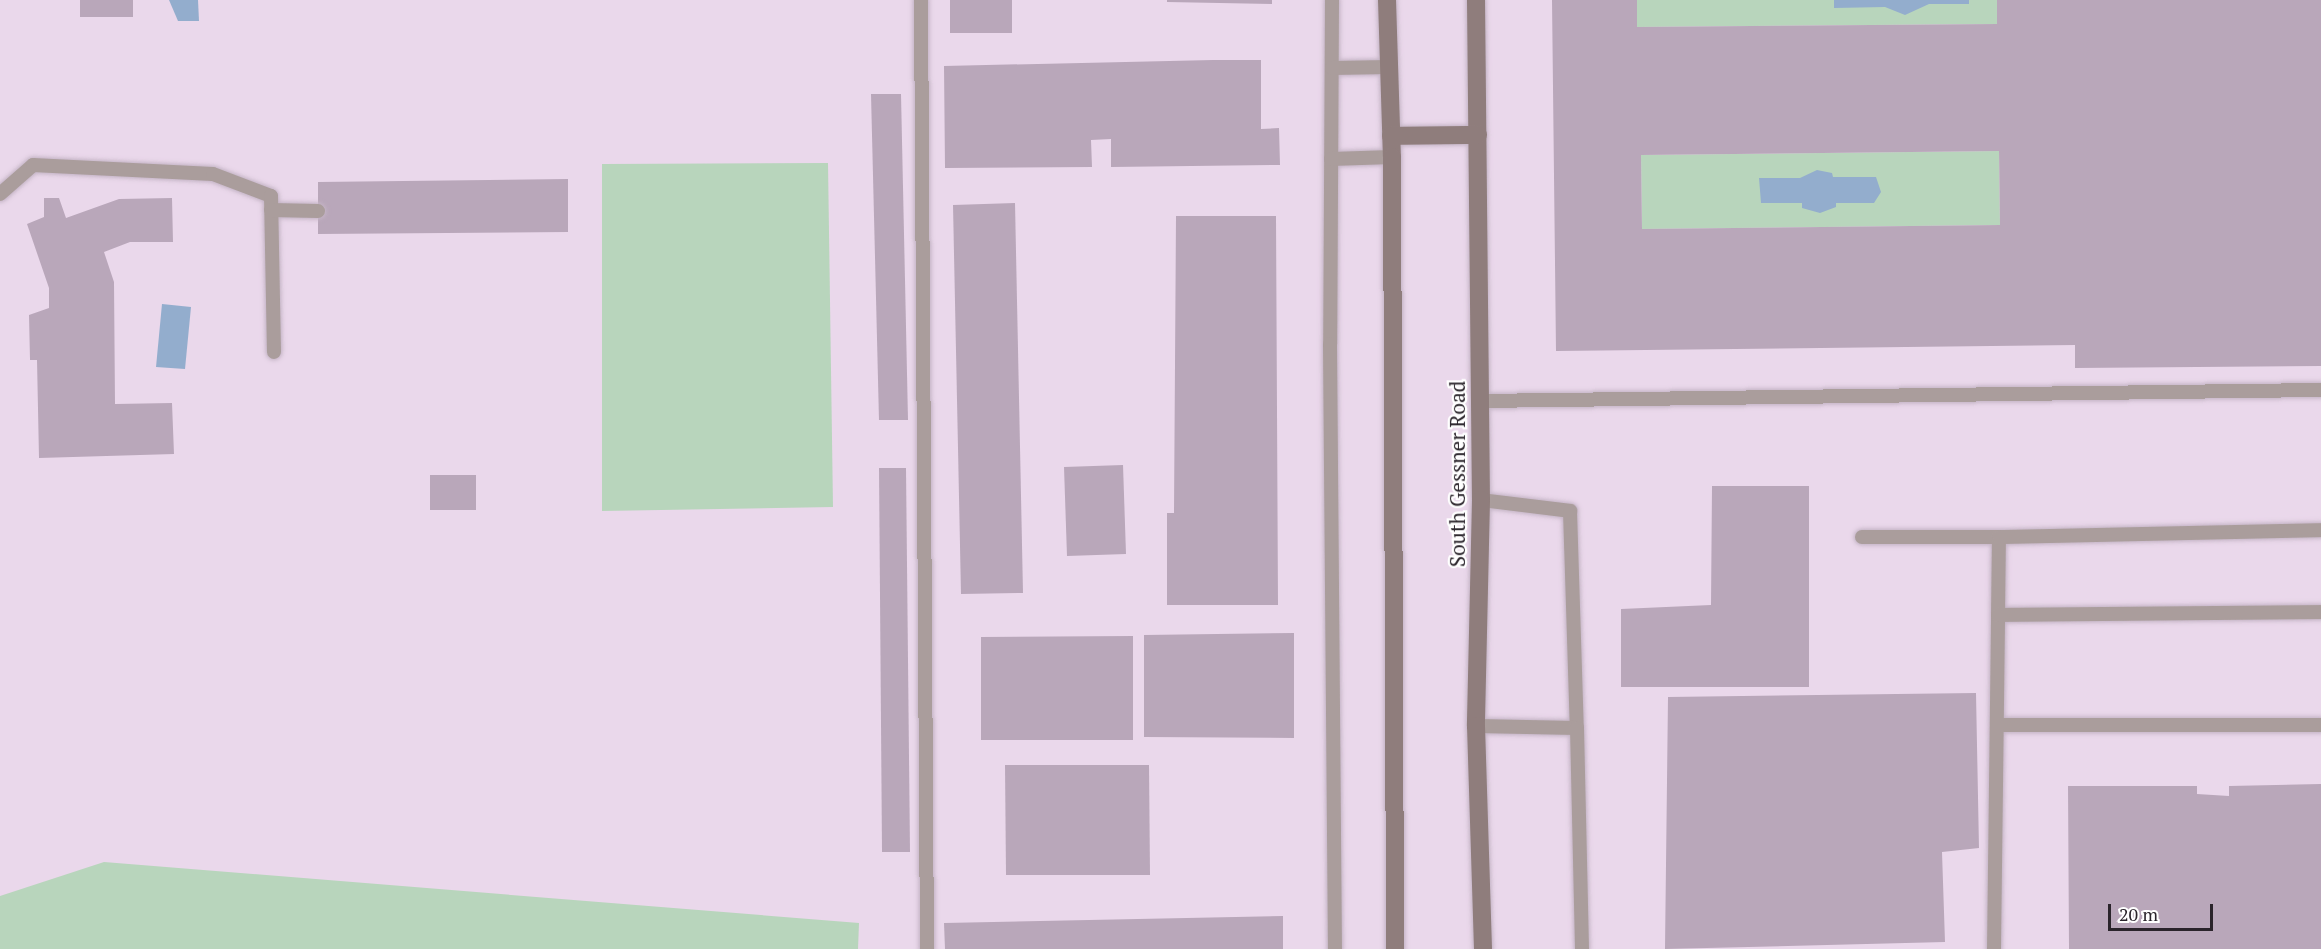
<!DOCTYPE html>
<style>
body{margin:0}
#map{position:relative;width:2321px;height:949px;overflow:hidden;background:#ead8eb;font-family:"PT Serif",serif}
div>[style]{position:absolute}
.green>*{inset:0;background:#b8d5bc}
.water>*{inset:0;background:#93adcd}
.building>*{inset:0;background:#b9a7ba}
.roads{filter:drop-shadow(0 0 2px #c4b4c5) drop-shadow(0 0 2px #c4b4c5)}
.lane>*{height:14px;margin:-7px;padding:0 7px;transform-origin:7px;border-radius:7px;background:#aa9d9c}
.secondary>*{height:18px;margin:-9px;padding:0 9px;transform-origin:9px;border-radius:9px;background:#8f7d7c}
span{translate:-50% -50%;white-space:nowrap;text-align:center;line-height:1.15;-webkit-text-stroke:4.5px #fff;paint-order:stroke}
.street-label{font-size:21px;color:#2a242b}
.scale{position:absolute;left:2108px;top:904px;width:105px;height:27px;box-sizing:border-box;border:3px solid #2a242b;border-top:0;padding-left:8px;font-size:18px;line-height:21px;white-space:nowrap;color:#2a242b;-webkit-text-stroke:4px #fff;paint-order:stroke}
</style>
<div id="map">
<div class="green">
<div style="clip-path:polygon(1637px 0,1997px 0,1997px 24px,1637px 27px)"></div>
<div style="clip-path:polygon(1999px 151px,2000px 225px,1642px 229px,1641px 155px)"></div>
<div style="clip-path:polygon(828px 163px,833px 507px,602px 511px,602px 164px)"></div>
<div style="clip-path:polygon(104px 862px,859px 923px,858px 949px,0 949px,0 896px)"></div>
</div>
<div class="water">
<div style="clip-path:polygon(169px 0,198px 0,199px 21px,178px 21px)"></div>
<div style="clip-path:polygon(1834px 0,1969px 0,1969px 4px,1929px 4px,1905px 15px,1885px 7px,1834px 8px)"></div>
<div style="clip-path:polygon(1817px 170px,1832px 173px,1833px 177px,1876px 177px,1881px 192px,1874px 203px,1836px 203px,1836px 207px,1820px 213px,1802px 208px,1802px 203px,1761px 203px,1759px 178px,1800px 178px)"></div>
<div style="clip-path:polygon(162px 304px,191px 307px,185px 369px,156px 367px)"></div>
</div>
<div class="building">
<div style="clip-path:polygon(80px 0,133px 0,133px 17px,80px 17px)"></div>
<div style="clip-path:polygon(950px 0,1012px 0,1012px 33px,950px 33px)"></div>
<div style="clip-path:polygon(1167px 0,1272px 0,1272px 4px,1167px 2px)"></div>
<div style="clip-path:polygon(evenodd,1552px 0,1637px 0,1637px 27px,1997px 24px,1997px 0,2321px 0,2321px 366px,2075px 368px,2075px 345px,1556px 351px,1552px 0,1999px 151px,2000px 225px,1642px 229px,1641px 155px,1999px 151px)"></div>
<div style="clip-path:polygon(1213px 60px,1261px 60px,1261px 129px,1279px 128px,1280px 165px,1111px 167px,1111px 139px,1091px 140px,1092px 167px,945px 168px,944px 66px)"></div>
<div style="clip-path:polygon(871px 94px,901px 94px,908px 420px,879px 420px)"></div>
<div style="clip-path:polygon(568px 179px,568px 232px,318px 234px,318px 182px)"></div>
<div style="clip-path:polygon(44px 198px,59px 198px,66px 218px,119px 199px,172px 198px,173px 242px,130px 242px,104px 252px,114px 282px,115px 404px,172px 403px,174px 454px,39px 458px,37px 360px,30px 360px,29px 315px,49px 308px,49px 288px,27px 224px,44px 217px)"></div>
<div style="clip-path:polygon(1015px 203px,1023px 593px,961px 594px,953px 205px)"></div>
<div style="clip-path:polygon(1176px 216px,1276px 216px,1278px 605px,1167px 605px,1167px 513px,1174px 513px)"></div>
<div style="clip-path:polygon(1123px 465px,1126px 554px,1067px 556px,1064px 467px)"></div>
<div style="clip-path:polygon(879px 468px,906px 468px,910px 852px,882px 852px)"></div>
<div style="clip-path:polygon(430px 475px,476px 475px,476px 510px,430px 510px)"></div>
<div style="clip-path:polygon(1712px 486px,1809px 486px,1809px 687px,1621px 687px,1621px 609px,1711px 605px)"></div>
<div style="clip-path:polygon(1294px 633px,1294px 738px,1144px 737px,1144px 635px)"></div>
<div style="clip-path:polygon(1133px 636px,1133px 740px,981px 740px,981px 637px)"></div>
<div style="clip-path:polygon(1976px 693px,1979px 848px,1942px 852px,1945px 942px,1665px 949px,1668px 697px)"></div>
<div style="clip-path:polygon(1005px 765px,1149px 765px,1150px 875px,1006px 875px)"></div>
<div style="clip-path:polygon(2321px 784px,2321px 949px,2069px 949px,2068px 786px,2197px 786px,2197px 794px,2229px 796px,2229px 786px)"></div>
<div style="clip-path:polygon(1283px 916px,1283px 949px,945px 949px,944px 923px)"></div>
</div>
<div class="roads">
<div class="lane">
<div style="left:921px;top:0;width:949px;rotate:89.64deg"></div>
<div style="left:1332px;top:0;width:344px;rotate:90.3deg"></div>
<div style="left:1330px;top:344px;width:605px;rotate:89.53deg"></div>
<div style="left:1332px;top:68px;width:57px;rotate:-1deg"></div>
<div style="left:1331px;top:159px;width:61px;rotate:-1.9deg"></div>
<div style="left:0;top:194px;width:44px;rotate:-41.3deg"></div>
<div style="left:33px;top:165px;width:180px;rotate:2.9deg"></div>
<div style="left:213px;top:174px;width:62px;rotate:20.8deg"></div>
<div style="left:271px;top:196px;width:156px;rotate:88.9deg"></div>
<div style="left:271px;top:210px;width:47px;rotate:1.2deg"></div>
<div style="left:1480px;top:401px;width:841px;rotate:-0.75deg"></div>
<div style="left:1481px;top:500px;width:90px;rotate:7deg"></div>
<div style="left:1570px;top:511px;width:217px;rotate:88.2deg"></div>
<div style="left:1862px;top:537px;width:137px"></div>
<div style="left:1998px;top:615px;width:78px;rotate:-89.3deg"></div>
<div style="left:1999px;top:537px;width:322px;rotate:-1.2deg"></div>
<div style="left:1997px;top:725px;width:324px"></div>
<div style="left:1476px;top:726px;width:101px;rotate:1.1deg"></div>
<div style="left:1577px;top:728px;width:221px;rotate:88.7deg"></div>
<div style="left:1994px;top:949px;width:334px;rotate:-89.3deg"></div>
<div style="left:1998px;top:615px;width:323px;rotate:-0.5deg"></div>
</div>
<div class="secondary">
<div style="left:1387px;top:0;width:157px;rotate:88.2deg"></div>
<div style="left:1392px;top:157px;width:792px;rotate:89.78deg"></div>
<div style="left:1476px;top:0;width:500px;rotate:89.43deg"></div>
<div style="left:1481px;top:500px;width:226px;rotate:91.3deg"></div>
<div style="left:1476px;top:726px;width:223px;rotate:88.2deg"></div>
<div style="left:1391px;top:136px;width:87px;rotate:-0.7deg"></div>
</div>
</div>
<div class="street-label">
<span style="left:1457px;top:474px;rotate:-90deg">South Gessner Road</span>
</div>
<div class="scale">20 m</div>
</div>
